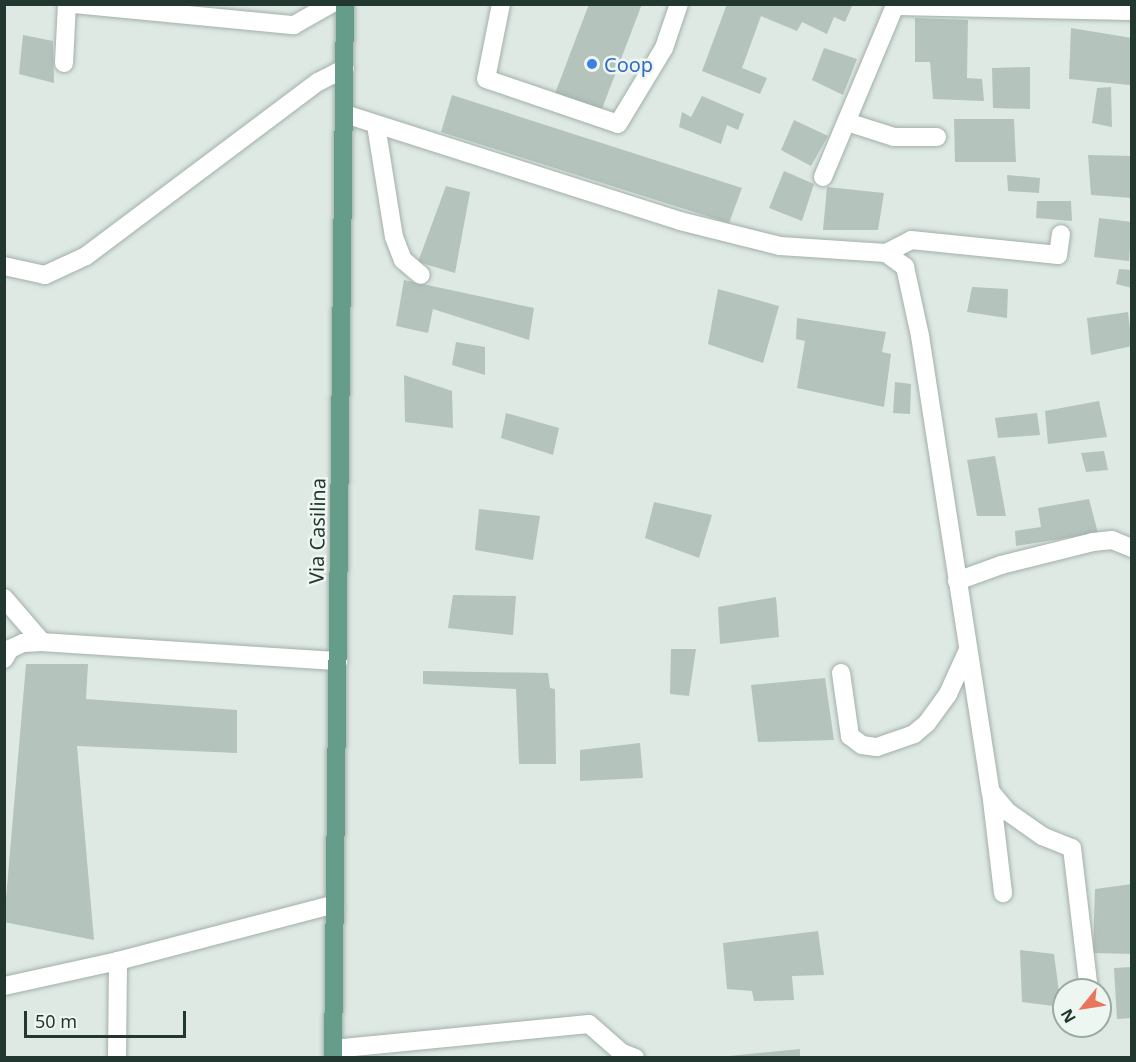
<!DOCTYPE html>
<style>
body{margin:0}
#map{position:relative;width:1136px;height:1062px;overflow:hidden;background:#dee9e3;font-family:"Noto Sans",sans-serif}
div>[style]{position:absolute}
.building>*{inset:0;background:#b4c3bc}
.roads{filter:drop-shadow(0 0 2px #a2b0aa) drop-shadow(0 0 2px #a2b0aa)}
.minor>*{height:18px;margin:-9px;padding:0 9px;transform-origin:9px;border-radius:9px;background:#fff}
.major>*{height:18px;margin:-9px;padding:0 9px;transform-origin:9px;border-radius:9px;background:#659c8a}
.dots>*{width:16px;height:16px;translate:-50% -50%;box-sizing:border-box;border:3px solid #eef6f2;border-radius:50%}
span{translate:-50% -50%;white-space:nowrap;text-align:center;line-height:1.15;-webkit-text-stroke:5px #eef6f2;paint-order:stroke}
.shop-label{font-size:20px;color:#366cbe}
.left{translate:0 -50%;text-align:left}
.street-label{font-size:20px;color:#213730}
.frame{position:absolute;inset:0;border:6px solid #213730;pointer-events:none}
.north{position:absolute;left:1052px;top:978px;width:60px;height:60px;box-sizing:border-box;background:#eef6f2;border:2px solid #9caaa4;border-radius:50%;rotate:240deg;font-size:16px;font-weight:700;line-height:24px;text-align:center;color:#213730}
.north::after{content:'';display:block;margin:auto;width:21px;height:27px;background:#e9755c;clip-path:polygon(50% 0,100% 100%,50% 72%,0 100%)}
.scale{position:absolute;left:24px;top:1011px;width:162px;height:27px;box-sizing:border-box;border:3px solid #213730;border-top:0;padding-left:8px;font-size:18px;line-height:21px;white-space:nowrap;color:#213730;-webkit-text-stroke:4px #eef6f2;paint-order:stroke}
</style>
<div id="map">
<div class="building">
<div style="clip-path:polygon(589px 4px,642px 4px,600px 114px,554px 96px)"></div>
<div style="clip-path:polygon(727px 4px,853px 4px,845px 22px,834px 17px,827px 34px,802px 22px,797px 31px,761px 16px,742px 68px,767px 78px,760px 94px,702px 71px)"></div>
<div style="clip-path:polygon(915px 18px,968px 20px,967px 78px,982px 79px,984px 101px,933px 99px,930px 62px,915px 62px)"></div>
<div style="clip-path:polygon(1071px 28px,1132px 38px,1130px 85px,1069px 79px)"></div>
<div style="clip-path:polygon(23px 35px,53px 41px,54px 83px,19px 74px)"></div>
<div style="clip-path:polygon(824px 48px,857px 59px,843px 95px,812px 80px)"></div>
<div style="clip-path:polygon(1030px 67px,1030px 109px,993px 108px,992px 68px)"></div>
<div style="clip-path:polygon(1111px 87px,1112px 127px,1092px 123px,1097px 88px)"></div>
<div style="clip-path:polygon(452px 95px,742px 188px,729px 223px,441px 132px)"></div>
<div style="clip-path:polygon(702px 96px,744px 114px,738px 130px,727px 125px,721px 144px,679px 127px,682px 112px,691px 117px)"></div>
<div style="clip-path:polygon(954px 119px,1014px 119px,1016px 162px,955px 162px)"></div>
<div style="clip-path:polygon(794px 120px,828px 136px,811px 166px,781px 150px)"></div>
<div style="clip-path:polygon(1088px 155px,1132px 156px,1132px 198px,1091px 195px)"></div>
<div style="clip-path:polygon(784px 171px,814px 184px,802px 221px,769px 208px)"></div>
<div style="clip-path:polygon(1007px 175px,1040px 178px,1039px 193px,1008px 191px)"></div>
<div style="clip-path:polygon(446px 186px,470px 192px,455px 273px,418px 262px)"></div>
<div style="clip-path:polygon(827px 187px,884px 193px,878px 230px,823px 230px)"></div>
<div style="clip-path:polygon(1037px 201px,1071px 201px,1072px 221px,1036px 218px)"></div>
<div style="clip-path:polygon(1099px 218px,1132px 222px,1129px 261px,1094px 257px)"></div>
<div style="clip-path:polygon(1119px 269px,1132px 270px,1132px 288px,1116px 284px)"></div>
<div style="clip-path:polygon(404px 280px,534px 308px,529px 340px,433px 309px,428px 333px,396px 326px)"></div>
<div style="clip-path:polygon(972px 287px,1008px 289px,1007px 318px,967px 312px)"></div>
<div style="clip-path:polygon(718px 289px,779px 306px,763px 363px,708px 344px)"></div>
<div style="clip-path:polygon(1128px 312px,1132px 346px,1091px 355px,1087px 318px)"></div>
<div style="clip-path:polygon(797px 318px,886px 332px,882px 352px,891px 354px,884px 407px,797px 388px,805px 341px,796px 339px)"></div>
<div style="clip-path:polygon(456px 342px,485px 347px,485px 375px,452px 365px)"></div>
<div style="clip-path:polygon(404px 375px,452px 391px,453px 428px,405px 422px)"></div>
<div style="clip-path:polygon(895px 382px,911px 384px,910px 414px,893px 413px)"></div>
<div style="clip-path:polygon(1099px 401px,1107px 437px,1048px 444px,1045px 411px)"></div>
<div style="clip-path:polygon(506px 413px,559px 428px,553px 455px,501px 438px)"></div>
<div style="clip-path:polygon(1037px 413px,1040px 435px,998px 438px,995px 418px)"></div>
<div style="clip-path:polygon(1104px 451px,1108px 470px,1086px 472px,1081px 453px)"></div>
<div style="clip-path:polygon(995px 456px,1006px 516px,977px 516px,967px 460px)"></div>
<div style="clip-path:polygon(1089px 499px,1098px 533px,1016px 546px,1015px 531px,1041px 527px,1038px 508px)"></div>
<div style="clip-path:polygon(654px 502px,712px 515px,699px 558px,645px 538px)"></div>
<div style="clip-path:polygon(479px 509px,540px 516px,533px 560px,475px 550px)"></div>
<div style="clip-path:polygon(453px 595px,516px 596px,513px 635px,448px 628px)"></div>
<div style="clip-path:polygon(776px 597px,779px 637px,720px 644px,718px 607px)"></div>
<div style="clip-path:polygon(671px 649px,696px 649px,689px 696px,670px 694px)"></div>
<div style="clip-path:polygon(26px 664px,88px 664px,86px 699px,237px 710px,237px 753px,77px 746px,94px 940px,4px 922px)"></div>
<div style="clip-path:polygon(423px 671px,548px 673px,550px 688px,555px 689px,556px 764px,519px 764px,516px 689px,423px 684px)"></div>
<div style="clip-path:polygon(825px 678px,834px 740px,758px 742px,751px 685px)"></div>
<div style="clip-path:polygon(640px 743px,643px 778px,580px 781px,580px 750px)"></div>
<div style="clip-path:polygon(1132px 884px,1132px 954px,1093px 953px,1095px 889px)"></div>
<div style="clip-path:polygon(818px 931px,824px 975px,792px 976px,794px 1000px,754px 1001px,752px 991px,727px 989px,723px 943px)"></div>
<div style="clip-path:polygon(1020px 950px,1054px 954px,1061px 1007px,1022px 1002px)"></div>
<div style="clip-path:polygon(1132px 967px,1132px 1018px,1117px 1019px,1114px 968px)"></div>
<div style="clip-path:polygon(800px 1049px,800px 1058px,729px 1058px,729px 1056px)"></div>
</div>
<div class="roads">
<div class="minor">
<div style="left:74px;top:4px;width:221px;rotate:5.5deg"></div>
<div style="left:294px;top:25px;width:43px;rotate:-29.6deg"></div>
<div style="left:501px;top:4px;width:76px;rotate:101.3deg"></div>
<div style="left:486px;top:79px;width:139px;rotate:18.8deg"></div>
<div style="left:618px;top:124px;width:89px;rotate:-58.8deg"></div>
<div style="left:664px;top:48px;width:46px;rotate:-71.2deg"></div>
<div style="left:64px;top:63px;width:59px;rotate:-87.1deg"></div>
<div style="left:345px;top:114px;width:352px;rotate:17.7deg"></div>
<div style="left:680px;top:221px;width:103px;rotate:14deg"></div>
<div style="left:780px;top:246px;width:106px;rotate:3.8deg"></div>
<div style="left:886px;top:253px;width:24px;rotate:36deg"></div>
<div style="left:905px;top:267px;width:71px;rotate:77.7deg"></div>
<div style="left:920px;top:336px;width:461px;rotate:81.2deg"></div>
<div style="left:991px;top:792px;width:26px;rotate:50deg"></div>
<div style="left:1008px;top:812px;width:42px;rotate:35.2deg"></div>
<div style="left:1042px;top:836px;width:32px;rotate:22deg"></div>
<div style="left:1072px;top:848px;width:143px;rotate:83.2deg"></div>
<div style="left:847px;top:122px;width:49px;rotate:17.7deg"></div>
<div style="left:894px;top:137px;width:43px"></div>
<div style="left:376px;top:125px;width:113px;rotate:80.9deg"></div>
<div style="left:394px;top:237px;width:25px;rotate:69deg"></div>
<div style="left:403px;top:260px;width:23px;rotate:40deg"></div>
<div style="left:823px;top:177px;width:186px;rotate:-67.2deg"></div>
<div style="left:895px;top:6px;width:237px;rotate:1.2deg"></div>
<div style="left:886px;top:253px;width:28px;rotate:-27deg"></div>
<div style="left:911px;top:240px;width:148px;rotate:5.8deg"></div>
<div style="left:1058px;top:255px;width:21px;rotate:-82deg"></div>
<div style="left:4px;top:266px;width:42px;rotate:12.4deg"></div>
<div style="left:45px;top:275px;width:45px;rotate:-24.9deg"></div>
<div style="left:86px;top:256px;width:290px;rotate:-36.9deg"></div>
<div style="left:318px;top:82px;width:30px;rotate:-27deg"></div>
<div style="left:957px;top:581px;width:47px;rotate:-20deg"></div>
<div style="left:1001px;top:565px;width:95px;rotate:-14deg"></div>
<div style="left:1093px;top:542px;width:19px;rotate:-6deg"></div>
<div style="left:1112px;top:540px;width:22px;rotate:22deg"></div>
<div style="left:4px;top:598px;width:58px;rotate:49.2deg"></div>
<div style="left:4px;top:659px;width:12px;rotate:-59deg"></div>
<div style="left:10px;top:649px;width:14px;rotate:-25deg"></div>
<div style="left:23px;top:643px;width:19px;rotate:-3deg"></div>
<div style="left:42px;top:642px;width:297px;rotate:3.7deg"></div>
<div style="left:841px;top:673px;width:64px;rotate:81.9deg"></div>
<div style="left:850px;top:736px;width:15px;rotate:37deg"></div>
<div style="left:862px;top:745px;width:15px;rotate:8deg"></div>
<div style="left:877px;top:747px;width:39px;rotate:-19deg"></div>
<div style="left:914px;top:734px;width:17px;rotate:-40deg"></div>
<div style="left:927px;top:723px;width:36px;rotate:-54deg"></div>
<div style="left:948px;top:694px;width:48px;rotate:-65.6deg"></div>
<div style="left:991px;top:792px;width:102px;rotate:83.2deg"></div>
<div style="left:4px;top:986px;width:117px;rotate:-12.4deg"></div>
<div style="left:118px;top:961px;width:224px;rotate:-14.7deg"></div>
<div style="left:333px;top:1049px;width:257px;rotate:-5.6deg"></div>
<div style="left:589px;top:1024px;width:44px;rotate:41.3deg"></div>
<div style="left:622px;top:1053px;width:14px;rotate:21deg"></div>
<div style="left:117px;top:1058px;width:97px;rotate:-89.4deg"></div>
</div>
<div class="major">
<div style="left:333px;top:1058px;width:1054px;rotate:-89.35deg"></div>
</div>
</div>
<div class="dots">
<div style="left:592px;top:64px;background:#3f7fe0"></div>
</div>
<div class="shop-label">
<span class="left" style="left:604px;top:64px">Coop</span>
</div>
<div class="street-label">
<span style="left:317px;top:531px;rotate:-89deg">Via Casilina</span>
</div>
<div class="frame"></div>
<div class="north">N</div>
<div class="scale">50 m</div>
</div>
